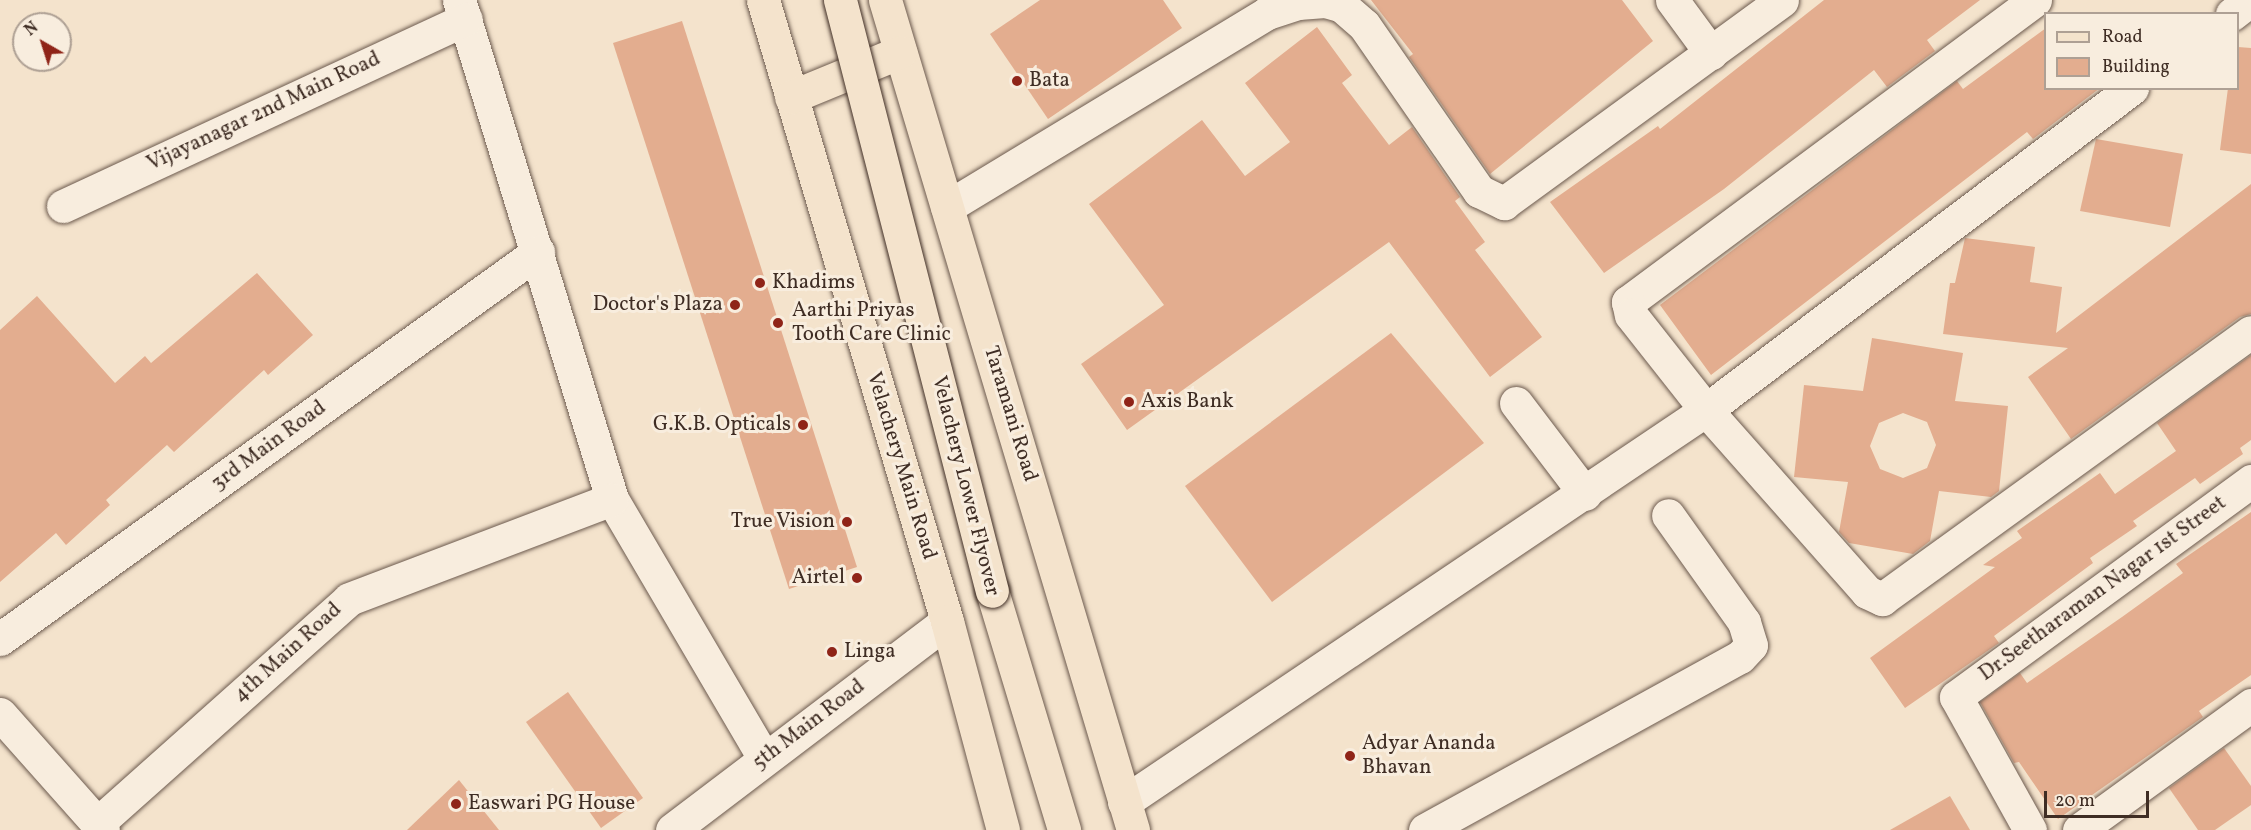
<!DOCTYPE html>
<style>
body{margin:0}
#map{position:relative;width:2251px;height:830px;overflow:hidden;background:#f4e3cc;font-family:Vollkorn,serif}
div>[style]{position:absolute}
.building>*{inset:0;background:#e3ad8f}
.roads{filter:drop-shadow(0 0 2px #6c5a4e) drop-shadow(0 0 2px #6c5a4e)}
.minor>*{height:33px;margin:-16.5px;padding:0 16.5px;transform-origin:16.5px;border-radius:16.5px;background:#f8edde}
.primary>*{height:33px;margin:-16.5px;padding:0 16.5px;transform-origin:16.5px;border-radius:16.5px;background:#f4e3cc}
.bridges{filter:drop-shadow(0 0 2px #3f2d24) drop-shadow(0 0 2px #3f2d24)}
.primary-bridge>*{height:33px;margin:-16.5px;padding:0 16.5px;transform-origin:16.5px;border-radius:16.5px;background:#f4e3cc}
.dots>*{width:16px;height:16px;translate:-50% -50%;box-sizing:border-box;border:3px solid #f8edde;border-radius:50%}
span{translate:-50% -50%;white-space:nowrap;text-align:center;line-height:1.15;-webkit-text-stroke:6px #f8edde;paint-order:stroke}
.poi-label{font-size:21px;color:#3f2d24}
.left{translate:0 -50%;text-align:left}
.right{translate:-100% -50%;text-align:right}
.street-label{font-size:21px;color:#3f2d24}
.legend{position:absolute;left:2044px;top:12px;width:195px;height:78px;box-sizing:border-box;background:#f8edde;border:2px solid #aea094;margin:0;padding:8px 10px;list-style:none;font-size:18px;color:#3f2d24}
.legend li{display:flex;align-items:center;gap:12px;height:30px}
.legend b{width:30px;border:2px solid #aea094}
.north{position:absolute;left:12px;top:12px;width:60px;height:60px;box-sizing:border-box;background:#f8edde;border:2px solid #aea094;border-radius:50%;rotate:321deg;font-size:16px;font-weight:700;line-height:24px;text-align:center;color:#3f2d24}
.north::after{content:'';display:block;margin:auto;width:21px;height:27px;background:#8f2418;clip-path:polygon(50% 0,100% 100%,50% 72%,0 100%)}
.scale{position:absolute;left:2044px;top:791px;width:105px;height:27px;box-sizing:border-box;border:3px solid #3f2d24;border-top:0;padding-left:8px;font-size:18px;line-height:21px;white-space:nowrap;color:#3f2d24;-webkit-text-stroke:4px #f8edde;paint-order:stroke}
</style>
<div id="map">
<div class="building">
<div style="clip-path:polygon(1040px 0,1163px 0,1182px 28px,1048px 119px,990px 34px)"></div>
<div style="clip-path:polygon(1371px 0,1622px 0,1653px 41px,1490px 174px,1409px 57px,1413px 54px)"></div>
<div style="clip-path:polygon(1824px 0,1980px 0,1927px 40px,1935px 51px,1887px 87px,1874px 70px,1724px 189px,1604px 273px,1550px 202px,1658px 126px,1660px 129px)"></div>
<div style="clip-path:polygon(682px 21px,857px 567px,789px 589px,613px 43px)"></div>
<div style="clip-path:polygon(1317px 27px,1352px 75px,1342px 83px,1389px 145px,1412px 127px,1460px 197px,1455px 201px,1485px 242px,1475px 250px,1542px 337px,1490px 377px,1389px 242px,1127px 430px,1081px 364px,1164px 305px,1089px 204px,1202px 120px,1245px 176px,1290px 142px,1245px 83px)"></div>
<div style="clip-path:polygon(2046px 28px,2046px 88px,2100px 88px,2033px 139px,2027px 132px,1711px 375px,1660px 305px,1957px 81px,1963px 89px)"></div>
<div style="clip-path:polygon(2238px 47px,2251px 48px,2251px 154px,2220px 150px,2228px 88px,2238px 88px)"></div>
<div style="clip-path:polygon(2096px 139px,2183px 154px,2170px 227px,2080px 211px)"></div>
<div style="clip-path:polygon(2251px 184px,2251px 314px,2240px 317px,2071px 439px,2028px 377px,2068px 348px,1943px 334px,1950px 283px,1955px 283px,1965px 238px,2035px 247px,2030px 282px,2062px 287px,2056px 333px)"></div>
<div style="clip-path:polygon(257px 273px,313px 335px,268px 375px,264px 370px,174px 452px,167px 445px,106px 500px,110px 505px,66px 545px,56px 533px,0 582px,0 330px,37px 296px,115px 383px,145px 356px,151px 363px)"></div>
<div style="clip-path:polygon(1391px 333px,1484px 443px,1272px 602px,1185px 486px)"></div>
<div style="clip-path:polygon(evenodd,1872px 338px,1963px 353px,1955px 401px,2008px 406px,1999px 491px,1991px 497px,1939px 491px,1930px 541px,1913px 554px,1849px 543px,1839px 532px,1848px 482px,1794px 477px,1804px 385px,1863px 391px,1872px 338px,1903px 413px,1927px 422px,1936px 445px,1927px 468px,1903px 478px,1880px 469px,1870px 446px,1879px 423px,1903px 413px)"></div>
<div style="clip-path:polygon(2251px 355px,2251px 440px,2240px 448px,2243px 454px,2200px 484px,2195px 478px,2133px 521px,2137px 526px,2090px 558px,2093px 563px,1994px 636px,1999px 643px,1905px 708px,1870px 658px,1995px 567px,1983px 565px,2022px 538px,2017px 531px,2100px 473px,2115px 494px,2176px 451px,2157px 423px)"></div>
<div style="clip-path:polygon(2251px 512px,2251px 675px,2199px 711px,2203px 717px,2058px 819px,2019px 762px,2014px 763px,1980px 702px,2020px 673px,2027px 683px,2122px 617px,2183px 573px,2176px 564px)"></div>
<div style="clip-path:polygon(568px 692px,643px 798px,601px 828px,526px 722px)"></div>
<div style="clip-path:polygon(2224px 748px,2251px 786px,2251px 805px,2215px 830px,2198px 830px,2169px 788px)"></div>
<div style="clip-path:polygon(459px 780px,499px 830px,407px 830px)"></div>
<div style="clip-path:polygon(1950px 796px,1970px 830px,1890px 830px)"></div>
</div>
<div class="roads">
<div class="minor">
<div style="left:459px;top:0;width:522px;rotate:72.95deg"></div>
<div style="left:612px;top:499px;width:300px;rotate:59.6deg"></div>
<div style="left:1672px;top:0;width:66px;rotate:53.7deg"></div>
<div style="left:2035px;top:0;width:507px;rotate:143.42deg"></div>
<div style="left:1628px;top:302px;width:13px;rotate:77deg"></div>
<div style="left:1631px;top:315px;width:121px;rotate:51.7deg"></div>
<div style="left:1706px;top:410px;width:534px;rotate:-37.08deg"></div>
<div style="left:2232px;top:14px;width:23px;rotate:-38deg"></div>
<div style="left:63px;top:206px;width:444px;rotate:-24.9deg"></div>
<div style="left:947px;top:207px;width:374px;rotate:-31.2deg"></div>
<div style="left:1267px;top:13px;width:33px;rotate:-18deg"></div>
<div style="left:1298px;top:3px;width:27px;rotate:-4deg"></div>
<div style="left:1325px;top:1px;width:18px;rotate:16deg"></div>
<div style="left:1342px;top:6px;width:29px;rotate:41deg"></div>
<div style="left:1364px;top:25px;width:202px;rotate:55.3deg"></div>
<div style="left:1479px;top:191px;width:28px;rotate:26deg"></div>
<div style="left:1504px;top:203px;width:344px;rotate:-36.1deg"></div>
<div style="left:1516px;top:403px;width:114px;rotate:52.8deg"></div>
<div style="left:0;top:639px;width:663px;rotate:-35.73deg"></div>
<div style="left:0;top:714px;width:155px;rotate:48.4deg"></div>
<div style="left:1124px;top:802px;width:702px;rotate:-33.96deg"></div>
<div style="left:1706px;top:410px;width:243px;rotate:48.5deg"></div>
<div style="left:1867px;top:592px;width:17px;rotate:25deg"></div>
<div style="left:1882px;top:599px;width:455px;rotate:-35.9deg"></div>
<div style="left:98px;top:823px;width:336px;rotate:-41.7deg"></div>
<div style="left:349px;top:599px;width:281px;rotate:-20.8deg"></div>
<div style="left:672px;top:830px;width:345px;rotate:-37.2deg"></div>
<div style="left:1425px;top:830px;width:359px;rotate:-28.8deg"></div>
<div style="left:1740px;top:657px;width:16px;rotate:-47deg"></div>
<div style="left:1751px;top:645px;width:24px;rotate:-107deg"></div>
<div style="left:1744px;top:622px;width:131px;rotate:-125.4deg"></div>
<div style="left:2030px;top:830px;width:152px;rotate:-119.1deg"></div>
<div style="left:1956px;top:697px;width:366px;rotate:-36.2deg"></div>
<div style="left:2079px;top:830px;width:213px;rotate:-36deg"></div>
</div>
<div class="primary">
<div style="left:763px;top:0;width:648px;rotate:73.5deg"></div>
<div style="left:947px;top:621px;width:216px;rotate:75deg"></div>
<div style="left:885px;top:0;width:866px;rotate:73.36deg"></div>
<div style="left:791px;top:97px;width:118px;rotate:-22.4deg"></div>
<div style="left:992px;top:591px;width:250px;rotate:73.2deg"></div>
</div>
</div>
<div class="bridges">
<div class="primary-bridge">
<div style="left:840px;top:0;width:610px;rotate:75.58deg"></div>
</div>
</div>
<div class="dots">
<div style="left:1017px;top:81px;background:#8f2418"></div>
<div style="left:760px;top:283px;background:#8f2418"></div>
<div style="left:735px;top:305px;background:#8f2418"></div>
<div style="left:778px;top:323px;background:#8f2418"></div>
<div style="left:1129px;top:402px;background:#8f2418"></div>
<div style="left:803px;top:425px;background:#8f2418"></div>
<div style="left:847px;top:522px;background:#8f2418"></div>
<div style="left:857px;top:578px;background:#8f2418"></div>
<div style="left:832px;top:652px;background:#8f2418"></div>
<div style="left:1350px;top:756px;background:#8f2418"></div>
<div style="left:456px;top:804px;background:#8f2418"></div>
</div>
<div class="poi-label">
<span class="left" style="left:1029px;top:81px">Bata</span>
<span class="left" style="left:772px;top:283px">Khadims</span>
<span class="right" style="left:723px;top:305px">Doctor's Plaza</span>
<span class="left" style="left:792px;top:323px">Aarthi Priyas<br>Tooth Care Clinic</span>
<span class="left" style="left:1141px;top:402px">Axis Bank</span>
<span class="right" style="left:791px;top:425px">G.K.B. Opticals</span>
<span class="right" style="left:835px;top:522px">True Vision</span>
<span class="right" style="left:845px;top:578px">Airtel</span>
<span class="left" style="left:844px;top:652px">Linga</span>
<span class="left" style="left:1362px;top:756px">Adyar Ananda<br>Bhavan</span>
<span class="left" style="left:468px;top:804px">Easwari PG House</span>
</div>
<div class="street-label">
<span style="left:264px;top:112px;rotate:-25deg">Vijayanagar 2nd Main Road</span>
<span style="left:1010px;top:414px;rotate:73deg">Taramani Road</span>
<span style="left:269px;top:446px;rotate:-36deg">3rd Main Road</span>
<span style="left:901px;top:466px;rotate:73deg">Velachery Main Road</span>
<span style="left:965px;top:486px;rotate:76deg">Velachery Lower Flyover</span>
<span style="left:2103px;top:589px;rotate:-36deg">Dr.Seetharaman Nagar 1st Street</span>
<span style="left:288px;top:653px;rotate:-42deg">4th Main Road</span>
<span style="left:809px;top:725px;rotate:-37deg">5th Main Road</span>
</div>
<ul class="legend">
<li><b style="height:8px;background:#f4e3cc"></b>Road</li>
<li><b style="height:16px;background:#e3ad8f"></b>Building</li>
</ul>
<div class="north">N</div>
<div class="scale">20 m</div>
</div>
